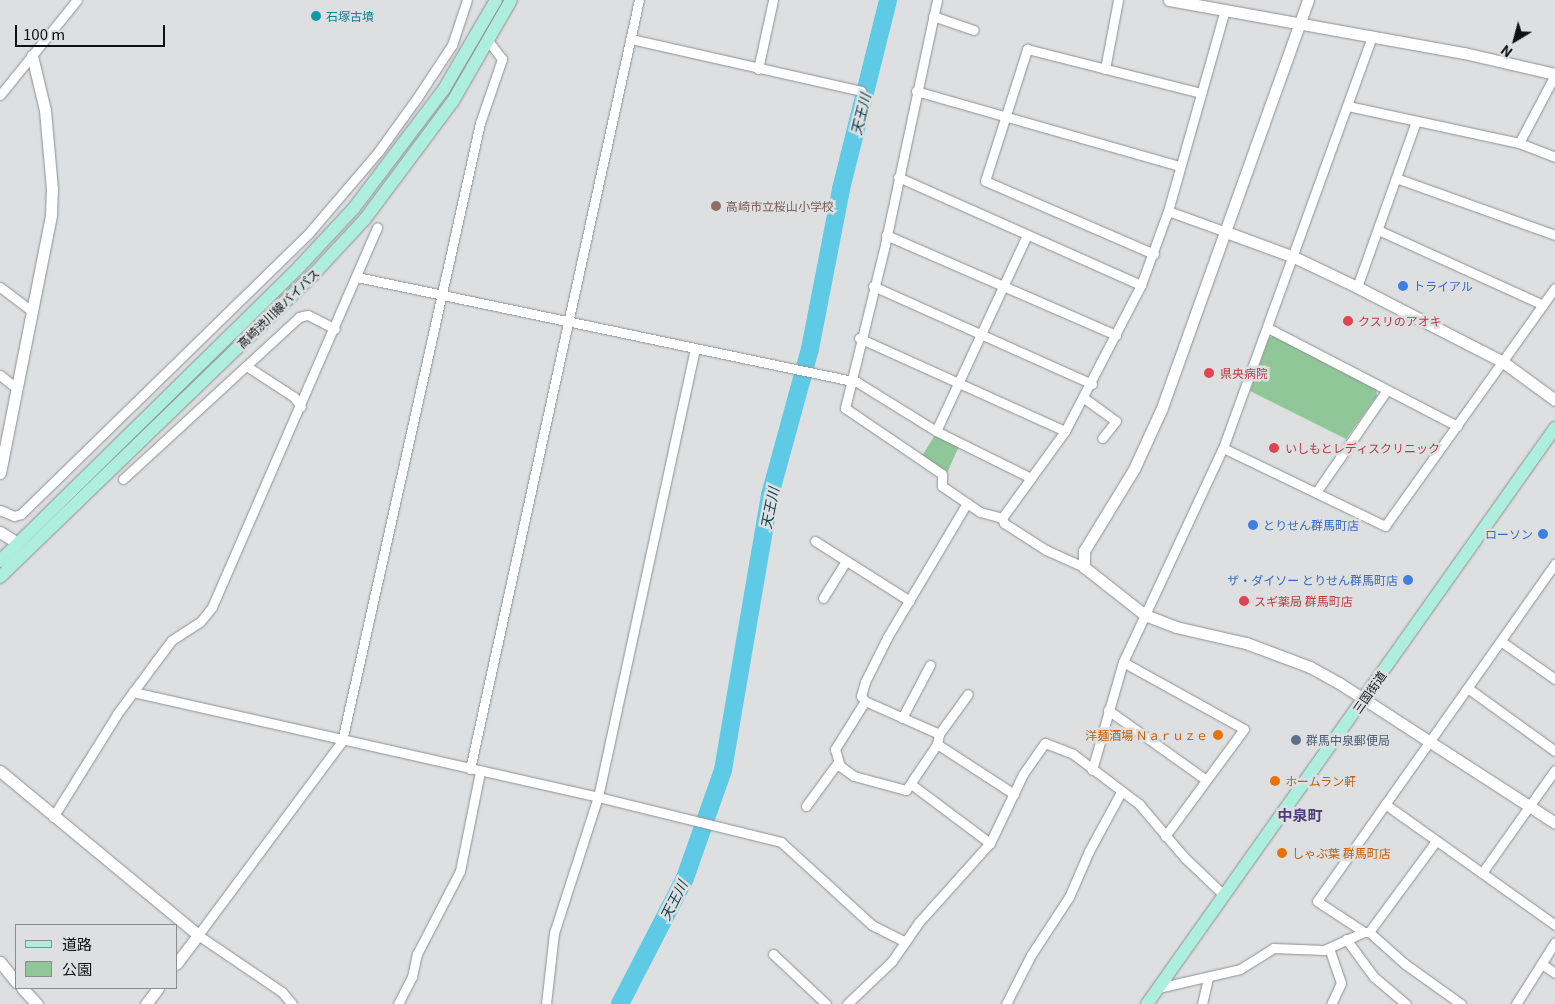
<!DOCTYPE html>
<meta charset="utf-8">
<style>
body{margin:0}
#map{position:relative;width:1555px;height:1004px;overflow:hidden;background:#dddfe1;font-family:Georgia,"Noto Sans JP",serif}
div>[style]{position:absolute}
.green>*{inset:0;background:#90c799}
.river>*{height:18px;margin:-9px;padding:0 9px;transform-origin:9px;border-radius:9px;background:#5ecae5}
.roads{filter:drop-shadow(0 0 1px #8e9092) drop-shadow(0 0 1px #8e9092)}
.street>*{height:9px;margin:-4.5px;padding:0 4.5px;transform-origin:4.5px;border-radius:4.5px;background:#fff}
.secondary>*{height:11px;margin:-5.5px;padding:0 5.5px;transform-origin:5.5px;border-radius:5.5px;background:#fff}
.primary>*{height:12px;margin:-6px;padding:0 6px;transform-origin:6px;border-radius:6px;background:#adeedf}
.dots>*{width:14px;height:14px;translate:-50% -50%;box-sizing:border-box;border:2px solid #dddfe1;border-radius:50%}
span{translate:-50% -50%;white-space:nowrap;text-align:center;line-height:1.15;-webkit-text-stroke:5px #dddfe1;paint-order:stroke}
.culture-label{font-size:12px;color:#0d838f}
.left{translate:0 -50%;text-align:left}
.education-label{font-size:12px;color:#785e54}
.shop-label{font-size:12px;color:#366cbe}
.right{translate:-100% -50%;text-align:right}
.street-label{font-size:12px;color:#0f1011}
.health-label{font-size:12px;color:#be3a42}
.food-label{font-size:12px;color:#c56008}
.service-label{font-size:12px;color:#4e5e75}
.water-label{font-size:14px;color:#0f414c;font-style:italic}
.quarter-label{font-size:15px;color:#4f3d7a;font-weight:700}
.legend{position:absolute;left:15px;top:924px;width:162px;height:65px;box-sizing:border-box;background:#dddfe1;border:1px solid #8b8c8e;margin:0;padding:6px 9px;list-style:none;font-size:15px;color:#0f1011}
.legend li{display:flex;align-items:center;gap:10px;height:25px}
.legend b{width:25px;border:1px solid #8b8c8e}
.north{position:absolute;left:1490px;top:15px;width:50px;height:50px;-webkit-text-stroke:4px #dddfe1;paint-order:stroke;rotate:217deg;font-size:14px;font-weight:700;line-height:20px;text-align:center;color:#0f1011}
.north::after{content:'';display:block;margin:auto;width:18px;height:22px;background:#0f1011;clip-path:polygon(50% 0,100% 100%,50% 72%,0 100%)}
.scale{position:absolute;left:15px;top:25px;width:150px;height:22px;box-sizing:border-box;border:2px solid #0f1011;border-top:0;padding-left:6px;font-size:15px;line-height:18px;white-space:nowrap;color:#0f1011;-webkit-text-stroke:4px #dddfe1;paint-order:stroke}
</style>
<div id="map">
<div class="green">
<div style="clip-path:polygon(1274px 335px,1376px 388px,1377px 396px,1346px 439px,1250px 391px,1269px 338px)"></div>
<div style="clip-path:polygon(935px 435px,959px 446px,947px 473px,922px 456px)"></div>
</div>
<div class="river">
<div style="left:620px;top:1004px;width:142px;rotate:-62.7deg"></div>
<div style="left:685px;top:878px;width:114px;rotate:-70.6deg"></div>
<div style="left:723px;top:770px;width:279px;rotate:-80.3deg"></div>
<div style="left:770px;top:495px;width:151px;rotate:-74.7deg"></div>
<div style="left:810px;top:349px;width:163px;rotate:-79deg"></div>
<div style="left:841px;top:189px;width:195px;rotate:-76deg"></div>
</div>
<div class="roads">
<div class="street">
<div style="left:937px;top:0;width:250px;rotate:102deg"></div>
<div style="left:885px;top:245px;width:168px;rotate:103.8deg"></div>
<div style="left:845px;top:408px;width:117px;rotate:34.2deg"></div>
<div style="left:942px;top:474px;width:12px;rotate:90deg"></div>
<div style="left:942px;top:486px;width:46px;rotate:34.4deg"></div>
<div style="left:980px;top:512px;width:23px;rotate:15deg"></div>
<div style="left:933px;top:16px;width:43px;rotate:18.9deg"></div>
<div style="left:631px;top:39px;width:236px;rotate:12.7deg"></div>
<div style="left:758px;top:69px;width:71px;rotate:-77.7deg"></div>
<div style="left:1105px;top:69px;width:70px;rotate:-79.3deg"></div>
<div style="left:916px;top:91px;width:273px;rotate:15.9deg"></div>
<div style="left:0;top:95px;width:122px;rotate:-51deg"></div>
<div style="left:1348px;top:106px;width:175px;rotate:12.2deg"></div>
<div style="left:1519px;top:143px;width:39px;rotate:21deg"></div>
<div style="left:1519px;top:143px;width:77px;rotate:-62.1deg"></div>
<div style="left:898px;top:177px;width:266px;rotate:24deg"></div>
<div style="left:1396px;top:178px;width:169px;rotate:19.7deg"></div>
<div style="left:1168px;top:211px;width:62px;rotate:19.9deg"></div>
<div style="left:1378px;top:230px;width:181px;rotate:24.4deg"></div>
<div style="left:886px;top:235px;width:251px;rotate:23.5deg"></div>
<div style="left:1154px;top:254px;width:184px;rotate:-156.6deg"></div>
<div style="left:985px;top:181px;width:139px;rotate:-72.3deg"></div>
<div style="left:1027px;top:49px;width:179px;rotate:14.2deg"></div>
<div style="left:357px;top:277px;width:511px;rotate:11.86deg"></div>
<div style="left:857px;top:382px;width:93px;rotate:31.8deg"></div>
<div style="left:936px;top:431px;width:106px;rotate:26.3deg"></div>
<div style="left:873px;top:286px;width:240px;rotate:24.1deg"></div>
<div style="left:0;top:287px;width:41px;rotate:37.1deg"></div>
<div style="left:1357px;top:287px;width:176px;rotate:-70.4deg"></div>
<div style="left:1268px;top:328px;width:213px;rotate:27.4deg"></div>
<div style="left:859px;top:338px;width:226px;rotate:24.3deg"></div>
<div style="left:248px;top:367px;width:55px;rotate:33.1deg"></div>
<div style="left:294px;top:397px;width:12px;rotate:55deg"></div>
<div style="left:0;top:375px;width:22px;rotate:39deg"></div>
<div style="left:1084px;top:398px;width:39px;rotate:36deg"></div>
<div style="left:1116px;top:421px;width:22px;rotate:129deg"></div>
<div style="left:936px;top:431px;width:216px;rotate:-65.1deg"></div>
<div style="left:1223px;top:448px;width:180px;rotate:25.7deg"></div>
<div style="left:1385px;top:526px;width:292px;rotate:-54.5deg"></div>
<div style="left:123px;top:479px;width:239px;rotate:-42.6deg"></div>
<div style="left:299px;top:317px;width:9px;rotate:-13deg"></div>
<div style="left:308px;top:315px;width:30px;rotate:27deg"></div>
<div style="left:1317px;top:491px;width:123px;rotate:-55.3deg"></div>
<div style="left:967px;top:503px;width:157px;rotate:120.7deg"></div>
<div style="left:887px;top:638px;width:49px;rotate:116.6deg"></div>
<div style="left:865px;top:682px;width:15px;rotate:106deg"></div>
<div style="left:861px;top:696px;width:6px;rotate:51deg"></div>
<div style="left:865px;top:701px;width:81px;rotate:24deg"></div>
<div style="left:939px;top:734px;width:10px;rotate:101deg"></div>
<div style="left:937px;top:744px;width:92px;rotate:33deg"></div>
<div style="left:0;top:510px;width:15px;rotate:23deg"></div>
<div style="left:14px;top:516px;width:7px;rotate:-16deg"></div>
<div style="left:21px;top:514px;width:401px;rotate:-44.3deg"></div>
<div style="left:308px;top:234px;width:108px;rotate:-49.5deg"></div>
<div style="left:378px;top:152px;width:67px;rotate:-54.2deg"></div>
<div style="left:417px;top:98px;width:64px;rotate:-56.6deg"></div>
<div style="left:452px;top:45px;width:47px;rotate:-71.6deg"></div>
<div style="left:815px;top:541px;width:112px;rotate:32.3deg"></div>
<div style="left:1084px;top:567px;width:42px;rotate:-155.9deg"></div>
<div style="left:1046px;top:550px;width:50px;rotate:-147.3deg"></div>
<div style="left:1004px;top:523px;width:5px;rotate:-112deg"></div>
<div style="left:1002px;top:518px;width:107px;rotate:-54.1deg"></div>
<div style="left:1065px;top:431px;width:165px;rotate:-62.5deg"></div>
<div style="left:1141px;top:285px;width:79px;rotate:-70deg"></div>
<div style="left:1168px;top:211px;width:209px;rotate:-74.2deg"></div>
<div style="left:823px;top:598px;width:44px;rotate:-58.1deg"></div>
<div style="left:1502px;top:642px;width:65px;rotate:34.9deg"></div>
<div style="left:1123px;top:662px;width:138px;rotate:29deg"></div>
<div style="left:1244px;top:729px;width:133px;rotate:126.4deg"></div>
<div style="left:1469px;top:689px;width:106px;rotate:35.8deg"></div>
<div style="left:133px;top:692px;width:477px;rotate:12.7deg"></div>
<div style="left:598px;top:797px;width:188px;rotate:13.8deg"></div>
<div style="left:781px;top:842px;width:123px;rotate:42.4deg"></div>
<div style="left:872px;top:925px;width:36px;rotate:27deg"></div>
<div style="left:865px;top:701px;width:57px;rotate:122deg"></div>
<div style="left:835px;top:749px;width:18px;rotate:74deg"></div>
<div style="left:840px;top:766px;width:17px;rotate:36deg"></div>
<div style="left:854px;top:776px;width:54px;rotate:15.1deg"></div>
<div style="left:906px;top:790px;width:55px;rotate:-56deg"></div>
<div style="left:1108px;top:710px;width:120px;rotate:35.5deg"></div>
<div style="left:902px;top:718px;width:60px;rotate:-62.2deg"></div>
<div style="left:939px;top:734px;width:49px;rotate:-54.1deg"></div>
<div style="left:470px;top:769px;width:787px;rotate:-77.61deg"></div>
<div style="left:1092px;top:770px;width:112px;rotate:-74deg"></div>
<div style="left:1123px;top:662px;width:236px;rotate:-65deg"></div>
<div style="left:1223px;top:448px;width:438px;rotate:-70.1deg"></div>
<div style="left:911px;top:784px;width:99px;rotate:36.8deg"></div>
<div style="left:1385px;top:804px;width:209px;rotate:35.4deg"></div>
<div style="left:806px;top:806px;width:54px;rotate:-54deg"></div>
<div style="left:53px;top:817px;width:121px;rotate:-58.1deg"></div>
<div style="left:117px;top:714px;width:66px;rotate:-53.7deg"></div>
<div style="left:156px;top:661px;width:26px;rotate:-53deg"></div>
<div style="left:172px;top:640px;width:33px;rotate:-33deg"></div>
<div style="left:200px;top:622px;width:19px;rotate:-51deg"></div>
<div style="left:212px;top:607px;width:414px;rotate:-66.5deg"></div>
<div style="left:1482px;top:873px;width:126px;rotate:-54.7deg"></div>
<div style="left:1364px;top:932px;width:56px;rotate:-146.6deg"></div>
<div style="left:1317px;top:901px;width:413px;rotate:-54.8deg"></div>
<div style="left:1369px;top:932px;width:48px;rotate:41.6deg"></div>
<div style="left:1405px;top:964px;width:69px;rotate:35.5deg"></div>
<div style="left:1346px;top:939px;width:47px;rotate:53.6deg"></div>
<div style="left:1374px;top:977px;width:42px;rotate:40.2deg"></div>
<div style="left:1329px;top:948px;width:37px;rotate:71deg"></div>
<div style="left:1341px;top:983px;width:23px;rotate:115deg"></div>
<div style="left:773px;top:954px;width:73px;rotate:43.3deg"></div>
<div style="left:1542px;top:964px;width:16px;rotate:35deg"></div>
<div style="left:1158px;top:988px;width:84px;rotate:-13deg"></div>
<div style="left:1240px;top:969px;width:39px;rotate:-32deg"></div>
<div style="left:1273px;top:948px;width:51px;rotate:2.2deg"></div>
<div style="left:1324px;top:950px;width:44px;rotate:-24.2deg"></div>
<div style="left:1364px;top:932px;width:5px"></div>
<div style="left:1369px;top:932px;width:113px;rotate:-53.6deg"></div>
<div style="left:292px;top:1004px;width:16px;rotate:-130deg"></div>
<div style="left:282px;top:992px;width:102px;rotate:-145.8deg"></div>
<div style="left:198px;top:935px;width:242px;rotate:-53.4deg"></div>
<div style="left:342px;top:741px;width:633px;rotate:-77.41deg"></div>
<div style="left:480px;top:123px;width:68px;rotate:-71deg"></div>
<div style="left:502px;top:59px;width:21px;rotate:-127deg"></div>
<div style="left:398px;top:1004px;width:30px;rotate:-63deg"></div>
<div style="left:412px;top:977px;width:24px;rotate:-78deg"></div>
<div style="left:417px;top:954px;width:93px;rotate:-62.6deg"></div>
<div style="left:460px;top:871px;width:101px;rotate:-78.6deg"></div>
<div style="left:546px;top:1004px;width:71px;rotate:-83.6deg"></div>
<div style="left:554px;top:933px;width:143px;rotate:-72.1deg"></div>
<div style="left:598px;top:797px;width:459px;rotate:-77.8deg"></div>
<div style="left:847px;top:1004px;width:62px;rotate:-43.7deg"></div>
<div style="left:892px;top:961px;width:47px;rotate:-55.3deg"></div>
<div style="left:919px;top:922px;width:106px;rotate:-48.1deg"></div>
<div style="left:990px;top:843px;width:76px;rotate:-64.4deg"></div>
<div style="left:1023px;top:774px;width:38px;rotate:-55deg"></div>
<div style="left:1045px;top:743px;width:30px;rotate:21deg"></div>
<div style="left:1073px;top:754px;width:83px;rotate:37.1deg"></div>
<div style="left:1139px;top:804px;width:71px;rotate:49.6deg"></div>
<div style="left:1185px;top:858px;width:54px;rotate:43.5deg"></div>
<div style="left:1006px;top:1004px;width:55px;rotate:-63deg"></div>
<div style="left:1031px;top:955px;width:69px;rotate:-56.8deg"></div>
<div style="left:1069px;top:897px;width:50px;rotate:-66.5deg"></div>
<div style="left:1089px;top:851px;width:67px;rotate:-61.5deg"></div>
<div style="left:1202px;top:1004px;width:27px;rotate:-77deg"></div>
<div style="left:1516px;top:1004px;width:73px;rotate:-57.8deg"></div>
</div>
<div class="secondary">
<div style="left:1169px;top:0;width:300px;rotate:10.2deg"></div>
<div style="left:1464px;top:53px;width:93px;rotate:13deg"></div>
<div style="left:1308px;top:0;width:436px;rotate:109.7deg"></div>
<div style="left:1161px;top:410px;width:65px;rotate:114.6deg"></div>
<div style="left:1134px;top:469px;width:96px;rotate:121.4deg"></div>
<div style="left:1084px;top:551px;width:16px;rotate:90deg"></div>
<div style="left:1084px;top:567px;width:78px;rotate:38.2deg"></div>
<div style="left:1145px;top:615px;width:33px;rotate:21deg"></div>
<div style="left:1176px;top:627px;width:72px;rotate:12.9deg"></div>
<div style="left:1246px;top:643px;width:68px;rotate:20.6deg"></div>
<div style="left:1310px;top:667px;width:33px;rotate:29deg"></div>
<div style="left:1339px;top:683px;width:257px;rotate:32.9deg"></div>
<div style="left:1226px;top:232px;width:72px;rotate:20.2deg"></div>
<div style="left:1294px;top:257px;width:70px;rotate:25.5deg"></div>
<div style="left:1357px;top:287px;width:164px;rotate:27.2deg"></div>
<div style="left:1503px;top:362px;width:64px;rotate:36.2deg"></div>
<div style="left:0;top:473px;width:263px;rotate:-78.8deg"></div>
<div style="left:51px;top:215px;width:26px;rotate:-88deg"></div>
<div style="left:52px;top:189px;width:79px;rotate:-95.1deg"></div>
<div style="left:45px;top:110px;width:56px;rotate:-103.5deg"></div>
<div style="left:0;top:532px;width:19px;rotate:32deg"></div>
<div style="left:0;top:771px;width:257px;rotate:39.6deg"></div>
<div style="left:198px;top:935px;width:36px;rotate:127deg"></div>
<div style="left:0;top:962px;width:26px;rotate:51deg"></div>
<div style="left:22px;top:988px;width:22px;rotate:47deg"></div>
<div style="left:146px;top:1004px;width:20px;rotate:-53deg"></div>
</div>
<div class="primary">
<div style="left:0;top:561px;width:421px;rotate:-44.5deg"></div>
<div style="left:300px;top:266px;width:79px;rotate:-47deg"></div>
<div style="left:354px;top:208px;width:149px;rotate:-52.9deg"></div>
<div style="left:444px;top:89px;width:103px;rotate:-59.7deg"></div>
<div style="left:0;top:577px;width:434px;rotate:-44deg"></div>
<div style="left:312px;top:276px;width:78px;rotate:-47.1deg"></div>
<div style="left:365px;top:219px;width:147px;rotate:-53.3deg"></div>
<div style="left:453px;top:101px;width:116px;rotate:-60.1deg"></div>
<div style="left:1147px;top:1004px;width:706px;rotate:-54.69deg"></div>
</div>
</div>
<div class="dots">
<div style="left:316px;top:16px;background:#0f9aa8"></div>
<div style="left:716px;top:206px;background:#8d6e63"></div>
<div style="left:1403px;top:286px;background:#3f7fe0"></div>
<div style="left:1348px;top:321px;background:#e0444e"></div>
<div style="left:1209px;top:373px;background:#e0444e"></div>
<div style="left:1274px;top:448px;background:#e0444e"></div>
<div style="left:1253px;top:525px;background:#3f7fe0"></div>
<div style="left:1543px;top:534px;background:#3f7fe0"></div>
<div style="left:1408px;top:580px;background:#3f7fe0"></div>
<div style="left:1244px;top:601px;background:#e0444e"></div>
<div style="left:1218px;top:735px;background:#e8710a"></div>
<div style="left:1296px;top:740px;background:#5c6f8a"></div>
<div style="left:1275px;top:781px;background:#e8710a"></div>
<div style="left:1282px;top:853px;background:#e8710a"></div>
</div>
<div class="culture-label">
<span class="left" style="left:326px;top:16px">石塚古墳</span>
</div>
<div class="education-label">
<span class="left" style="left:726px;top:206px">高崎市立桜山小学校</span>
</div>
<div class="shop-label">
<span class="left" style="left:1413px;top:286px">トライアル</span>
<span class="left" style="left:1263px;top:525px">とりせん群馬町店</span>
<span class="right" style="left:1533px;top:534px">ローソン</span>
<span class="right" style="left:1398px;top:580px">ザ・ダイソー とりせん群馬町店</span>
</div>
<div class="street-label">
<span style="left:278px;top:308px;rotate:-44deg">高崎渋川線バイパス</span>
<span style="left:1369px;top:692px;rotate:-55deg">三国街道</span>
</div>
<div class="health-label">
<span class="left" style="left:1358px;top:321px">クスリのアオキ</span>
<span class="left" style="left:1220px;top:373px">県央病院</span>
<span class="left" style="left:1285px;top:448px">いしもとレディスクリニック</span>
<span class="left" style="left:1254px;top:601px">スギ薬局 群馬町店</span>
</div>
<div class="food-label">
<span class="right" style="left:1208px;top:735px">洋麺酒場 Ｎａｒｕｚｅ</span>
<span class="left" style="left:1285px;top:781px">ホームラン軒</span>
<span class="left" style="left:1292px;top:853px">しゃぶ葉 群馬町店</span>
</div>
<div class="service-label">
<span class="left" style="left:1306px;top:740px">群馬中泉郵便局</span>
</div>
<div class="water-label">
<span style="left:860px;top:114px;rotate:-76deg">天王川</span>
<span style="left:769px;top:508px;rotate:-79deg">天王川</span>
<span style="left:673px;top:900px;rotate:-63deg">天王川</span>
</div>
<div class="quarter-label">
<span style="left:1300px;top:815px">中泉町</span>
</div>
<ul class="legend">
<li><b style="height:6px;background:#adeedf"></b>道路</li>
<li><b style="height:14px;background:#90c799"></b>公園</li>
</ul>
<div class="north">N</div>
<div class="scale">100 m</div>
</div>
